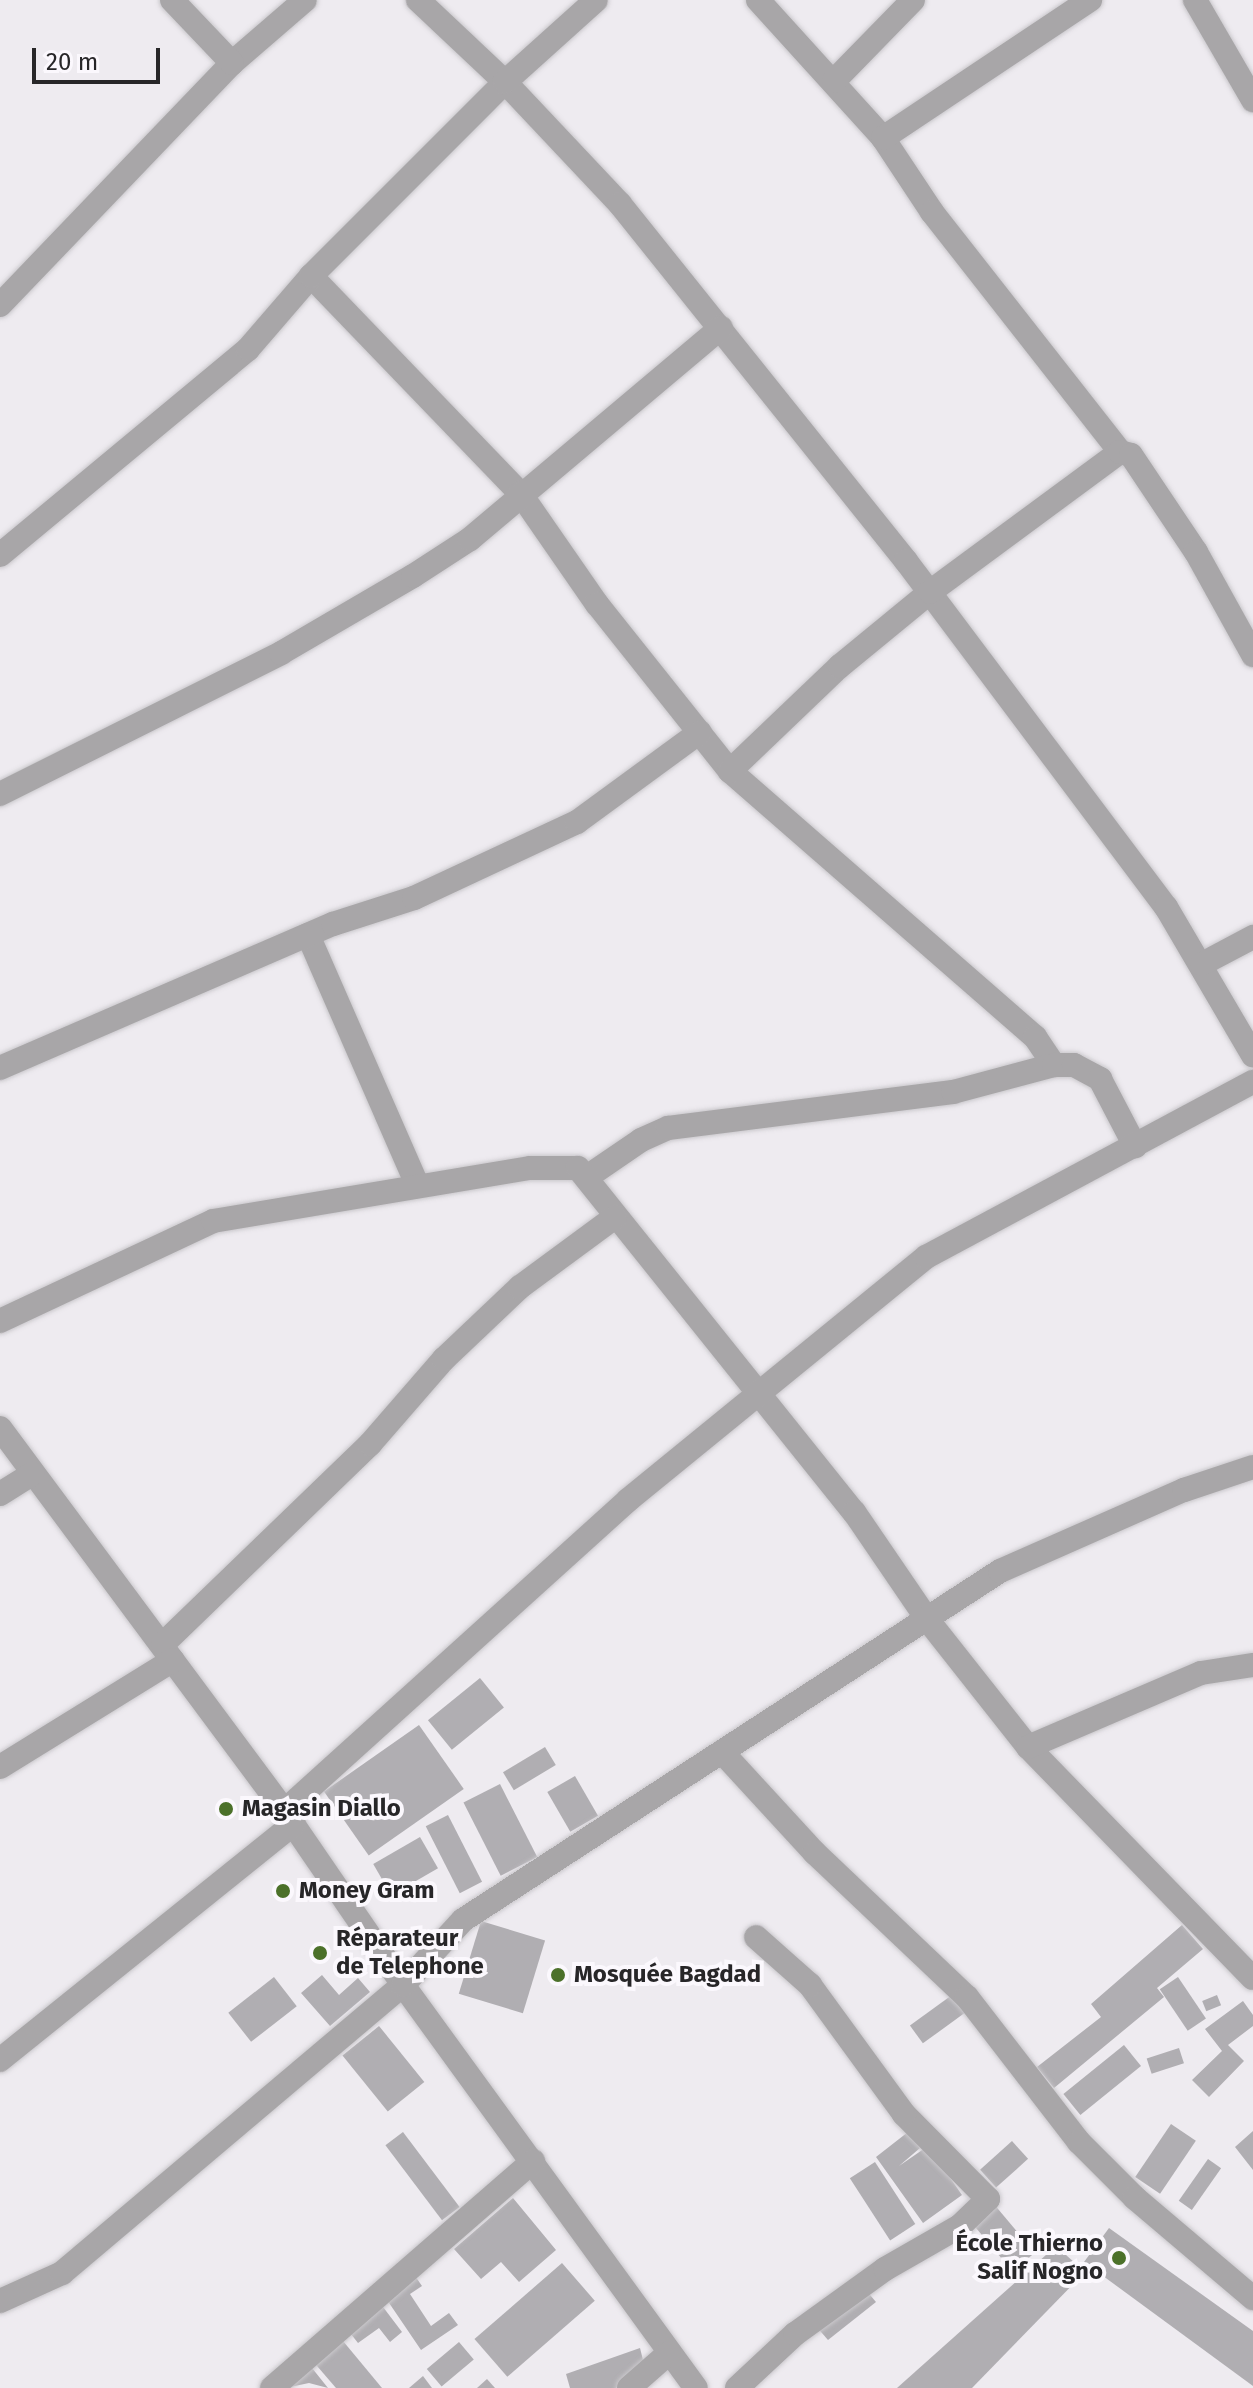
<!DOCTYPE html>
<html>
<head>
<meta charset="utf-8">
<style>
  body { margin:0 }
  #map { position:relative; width:1253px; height:2388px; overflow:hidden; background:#eeebf0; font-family:"Fira Sans",sans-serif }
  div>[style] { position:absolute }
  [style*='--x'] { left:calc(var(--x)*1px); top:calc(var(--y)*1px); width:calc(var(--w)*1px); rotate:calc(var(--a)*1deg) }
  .building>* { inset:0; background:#b0aeb2; transform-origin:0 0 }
  .roads { filter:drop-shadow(0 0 2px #cac8cc) drop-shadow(0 0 2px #cac8cc) }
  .street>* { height:24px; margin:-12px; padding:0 12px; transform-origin:12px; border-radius:12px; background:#a8a6a8 }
  .dots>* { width:22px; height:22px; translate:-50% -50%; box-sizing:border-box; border:4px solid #fbf8fd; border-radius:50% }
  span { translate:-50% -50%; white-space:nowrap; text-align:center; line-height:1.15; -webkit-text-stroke:8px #fbf8fd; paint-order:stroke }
  .poi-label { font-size:24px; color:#272628; font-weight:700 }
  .left { translate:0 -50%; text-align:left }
  .right { translate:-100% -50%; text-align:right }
  .scale { position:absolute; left:32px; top:48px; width:128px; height:36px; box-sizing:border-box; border:4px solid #272628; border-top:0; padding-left:10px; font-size:24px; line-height:28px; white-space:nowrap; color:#272628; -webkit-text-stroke:6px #fbf8fd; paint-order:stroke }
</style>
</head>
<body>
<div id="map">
  <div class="building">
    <i style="left:480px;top:1678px;width:38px;height:67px;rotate:51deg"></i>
    <i style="left:419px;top:1725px;width:78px;height:116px;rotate:55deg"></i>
    <i style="left:545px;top:1747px;width:21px;height:49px;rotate:59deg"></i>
    <i style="left:575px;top:1776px;width:46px;height:32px;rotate:60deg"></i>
    <i style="left:500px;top:1784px;width:82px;height:41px;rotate:63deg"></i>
    <i style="left:448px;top:1815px;width:75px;height:25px;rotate:63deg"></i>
    <i style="left:420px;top:1837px;width:36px;height:54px;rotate:60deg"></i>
    <i style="left:481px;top:1921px;width:67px;height:76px;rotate:17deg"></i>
    <i style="clip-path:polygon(1182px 1925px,1203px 1949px,1157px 1988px,1164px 1997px,1054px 2088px,1037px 2067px,1101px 2017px,1091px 2004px)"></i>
    <i style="clip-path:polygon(322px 1975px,339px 1995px,358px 1978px,370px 1992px,330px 2026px,301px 1993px)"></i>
    <i style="left:274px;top:1977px;width:37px;height:58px;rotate:52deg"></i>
    <i style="left:1178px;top:1977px;width:50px;height:22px;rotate:56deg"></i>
    <i style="left:952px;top:1995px;width:22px;height:52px;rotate:54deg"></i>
    <i style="left:1217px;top:1995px;width:11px;height:16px;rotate:68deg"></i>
    <i style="clip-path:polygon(1243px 2001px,1253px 2015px,1253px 2026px,1228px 2045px,1244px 2061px,1209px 2097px,1192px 2080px,1222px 2051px,1205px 2029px)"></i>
    <i style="left:379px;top:2026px;width:72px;height:47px;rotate:51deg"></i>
    <i style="left:1124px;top:2045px;width:27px;height:78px;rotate:51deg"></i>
    <i style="left:1179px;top:2048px;width:16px;height:34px;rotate:72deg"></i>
    <i style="left:1171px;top:2124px;width:30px;height:64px;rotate:34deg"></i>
    <i style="clip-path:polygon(1253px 2131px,1253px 2170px,1235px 2147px)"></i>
    <i style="left:403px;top:2132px;width:94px;height:22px;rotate:53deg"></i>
    <i style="clip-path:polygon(908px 2132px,920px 2148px,899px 2166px,928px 2146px,962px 2195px,923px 2223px,876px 2157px)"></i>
    <i style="left:1012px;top:2141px;width:24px;height:43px;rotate:48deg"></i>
    <i style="left:1208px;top:2159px;width:16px;height:51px;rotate:35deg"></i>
    <i style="left:875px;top:2162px;width:74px;height:30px;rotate:57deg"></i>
    <i style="clip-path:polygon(513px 2198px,556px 2250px,519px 2282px,501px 2262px,481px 2279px,454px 2249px)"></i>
    <i style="left:993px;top:2203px;width:65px;height:29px;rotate:50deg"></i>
    <i style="clip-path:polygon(1109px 2228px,1253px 2331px,1253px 2386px,1084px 2262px)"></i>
    <i style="clip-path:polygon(1056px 2246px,1085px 2272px,972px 2388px,897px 2388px)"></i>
    <i style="left:562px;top:2263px;width:50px;height:116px;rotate:49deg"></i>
    <i style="clip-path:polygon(413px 2273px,422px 2286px,410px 2294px,431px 2326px,449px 2313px,458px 2325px,421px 2350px,383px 2294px)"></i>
    <i style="clip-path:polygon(865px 2289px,876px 2302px,828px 2340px,815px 2325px)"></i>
    <i style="clip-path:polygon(380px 2303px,402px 2332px,390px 2342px,379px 2328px,358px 2343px,347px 2329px)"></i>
    <i style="clip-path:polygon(338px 2335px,382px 2388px,336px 2388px,311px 2359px)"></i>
    <i style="left:459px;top:2342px;width:23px;height:42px;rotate:50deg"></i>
    <i style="clip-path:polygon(640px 2348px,644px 2364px,616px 2388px,570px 2388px,566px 2374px)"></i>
    <i style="clip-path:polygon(308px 2363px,328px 2388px,309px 2383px,285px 2388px)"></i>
    <i style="clip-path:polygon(423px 2376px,432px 2388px,409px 2388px)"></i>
    <i style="clip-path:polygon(487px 2379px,495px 2388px,477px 2388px)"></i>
  </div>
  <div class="roads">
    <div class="street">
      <i style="--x:418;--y:0;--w:120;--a:43.3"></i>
      <i style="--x:505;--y:82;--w:168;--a:46.7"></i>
      <i style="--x:620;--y:204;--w:457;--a:51.3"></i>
      <i style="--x:906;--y:561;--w:433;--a:53.1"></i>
      <i style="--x:1166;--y:907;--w:172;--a:59.6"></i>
      <i style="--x:758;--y:0;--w:186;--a:47.8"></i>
      <i style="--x:883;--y:138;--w:89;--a:56.5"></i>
      <i style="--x:932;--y:212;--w:305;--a:51.9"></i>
      <i style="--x:1195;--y:0;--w:116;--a:59.9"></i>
      <i style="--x:232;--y:63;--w:96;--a:-40.8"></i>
      <i style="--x:834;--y:81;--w:113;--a:-45.7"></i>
      <i style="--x:883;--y:138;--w:249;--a:-33.7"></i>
      <i style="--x:311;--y:276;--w:301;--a:46.1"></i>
      <i style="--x:520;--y:493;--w:135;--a:55.3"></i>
      <i style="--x:597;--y:604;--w:213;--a:51.5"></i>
      <i style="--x:730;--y:771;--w:405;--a:41.1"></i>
      <i style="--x:1035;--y:1037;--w:34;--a:56"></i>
      <i style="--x:0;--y:305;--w:335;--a:-46.2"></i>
      <i style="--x:232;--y:63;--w:87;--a:-133.6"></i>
      <i style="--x:0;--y:555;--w:322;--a:-39.7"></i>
      <i style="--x:248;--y:349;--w:96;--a:-49.2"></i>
      <i style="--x:311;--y:276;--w:274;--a:-45"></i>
      <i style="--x:505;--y:82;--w:122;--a:-42"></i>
      <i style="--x:730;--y:771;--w:152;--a:-43.7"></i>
      <i style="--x:840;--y:666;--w:117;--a:-39.4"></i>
      <i style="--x:930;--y:592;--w:236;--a:-36.4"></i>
      <i style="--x:1120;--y:452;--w:11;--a:15"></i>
      <i style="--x:1131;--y:455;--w:117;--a:56.2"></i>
      <i style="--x:1196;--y:552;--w:118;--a:61"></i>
      <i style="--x:0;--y:794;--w:314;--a:-26.6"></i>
      <i style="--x:281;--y:653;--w:153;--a:-30.3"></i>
      <i style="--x:413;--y:576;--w:68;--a:-33"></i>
      <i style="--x:470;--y:539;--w:328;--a:-40.1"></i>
      <i style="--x:308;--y:935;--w:273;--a:66.4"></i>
      <i style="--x:1202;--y:964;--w:58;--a:-27.9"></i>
      <i style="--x:0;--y:1068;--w:363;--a:-23.4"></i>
      <i style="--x:333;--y:924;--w:85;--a:-17.8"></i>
      <i style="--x:414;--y:898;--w:180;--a:-25"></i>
      <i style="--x:577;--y:822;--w:152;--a:-36.2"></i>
      <i style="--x:587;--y:1177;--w:65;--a:-34.4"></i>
      <i style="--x:641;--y:1140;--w:30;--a:-24"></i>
      <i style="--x:668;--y:1128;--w:287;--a:-7.2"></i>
      <i style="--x:953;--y:1092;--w:105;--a:-15"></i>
      <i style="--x:1054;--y:1065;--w:20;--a:0"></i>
      <i style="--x:1074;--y:1065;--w:30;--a:28"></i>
      <i style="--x:1100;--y:1079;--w:76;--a:62.4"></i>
      <i style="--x:0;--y:1321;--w:235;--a:-25.1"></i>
      <i style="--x:213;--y:1221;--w:321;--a:-9.5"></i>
      <i style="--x:530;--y:1168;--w:48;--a:0"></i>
      <i style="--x:578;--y:1168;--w:441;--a:51.3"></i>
      <i style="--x:854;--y:1512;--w:130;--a:55.7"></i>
      <i style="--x:927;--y:1619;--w:163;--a:51.7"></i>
      <i style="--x:1028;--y:1747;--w:322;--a:45.8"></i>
      <i style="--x:0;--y:1428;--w:477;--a:53.4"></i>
      <i style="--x:284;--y:1811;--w:211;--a:55.6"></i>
      <i style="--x:403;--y:1985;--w:498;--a:54"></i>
      <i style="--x:0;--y:1494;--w:38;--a:-32"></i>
      <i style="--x:163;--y:1644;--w:288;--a:-44"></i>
      <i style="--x:370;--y:1444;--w:113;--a:-49"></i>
      <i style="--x:444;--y:1359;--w:105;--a:-43.5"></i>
      <i style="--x:520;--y:1287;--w:118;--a:-36.4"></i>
      <i style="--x:1028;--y:1747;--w:188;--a:-23.2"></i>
      <i style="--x:1201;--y:1673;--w:53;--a:-8.7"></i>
      <i style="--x:722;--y:1752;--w:137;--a:47.4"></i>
      <i style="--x:815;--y:1853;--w:209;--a:43.5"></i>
      <i style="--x:967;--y:1997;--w:183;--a:52.3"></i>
      <i style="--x:1079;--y:2142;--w:79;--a:45"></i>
      <i style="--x:1135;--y:2198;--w:155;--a:40.3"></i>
      <i style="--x:0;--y:1767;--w:203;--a:-31.7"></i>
      <i style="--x:284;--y:1811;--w:464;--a:-42.1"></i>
      <i style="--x:628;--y:1500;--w:385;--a:-39.2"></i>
      <i style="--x:926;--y:1257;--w:371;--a:-28.2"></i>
      <i style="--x:0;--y:2060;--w:377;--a:-38.8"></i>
      <i style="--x:0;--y:2301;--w:68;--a:-24.3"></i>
      <i style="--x:62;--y:2273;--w:446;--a:-40.2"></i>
      <i style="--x:403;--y:1985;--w:88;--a:-47.3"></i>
      <i style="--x:463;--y:1920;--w:640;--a:-33.02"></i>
      <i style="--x:1000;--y:1571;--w:201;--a:-23.8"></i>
      <i style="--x:1184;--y:1490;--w:73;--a:-18.4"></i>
      <i style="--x:272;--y:2388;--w:346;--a:-41"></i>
      <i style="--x:629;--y:2388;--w:53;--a:-41.2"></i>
      <i style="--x:737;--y:2388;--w:79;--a:-43"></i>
      <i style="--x:795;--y:2334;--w:111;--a:-35.8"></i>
      <i style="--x:885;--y:2269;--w:86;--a:-29.8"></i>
      <i style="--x:960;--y:2226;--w:39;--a:-44"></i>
      <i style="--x:988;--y:2199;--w:120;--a:-134.7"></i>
      <i style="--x:904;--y:2114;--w:160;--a:-126.1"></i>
      <i style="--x:810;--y:1985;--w:72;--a:-138.4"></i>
    </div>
  </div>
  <div class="dots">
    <i style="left:226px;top:1809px;background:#4c712a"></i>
    <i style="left:283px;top:1891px;background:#4c712a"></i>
    <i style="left:320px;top:1953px;background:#4c712a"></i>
    <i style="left:558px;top:1975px;background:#4c712a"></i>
    <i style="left:1119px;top:2258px;background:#4c712a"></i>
  </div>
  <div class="poi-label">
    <span class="left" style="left:242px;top:1809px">Magasin Diallo</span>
    <span class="left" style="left:299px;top:1891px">Money Gram</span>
    <span class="left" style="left:336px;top:1953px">Réparateur<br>de Telephone</span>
    <span class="left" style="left:574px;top:1975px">Mosquée Bagdad</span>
    <span class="right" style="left:1103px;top:2258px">École Thierno<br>Salif Nogno</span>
  </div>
  <div class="scale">20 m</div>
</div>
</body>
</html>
